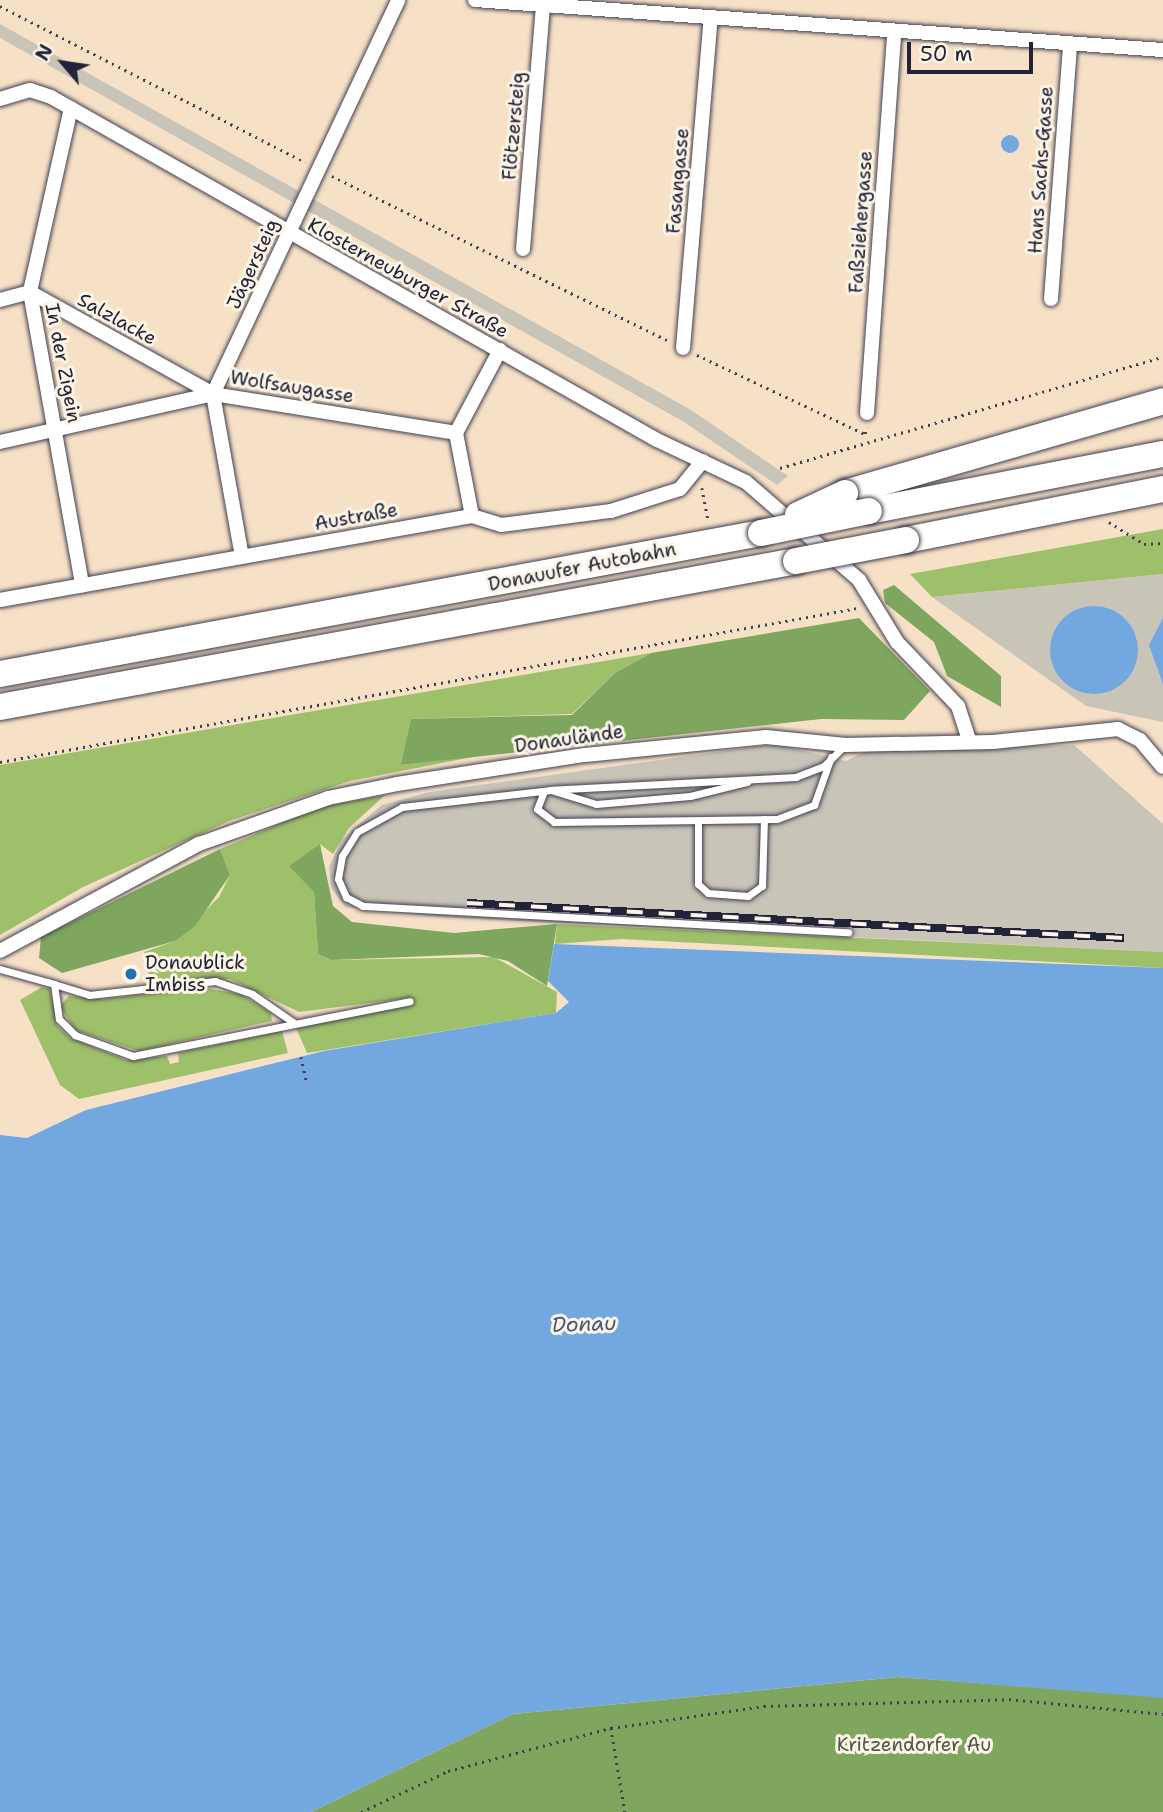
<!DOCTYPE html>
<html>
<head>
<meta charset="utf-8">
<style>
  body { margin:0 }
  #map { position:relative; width:1163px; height:1812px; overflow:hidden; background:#f6e1c7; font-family:"Shantell Sans",sans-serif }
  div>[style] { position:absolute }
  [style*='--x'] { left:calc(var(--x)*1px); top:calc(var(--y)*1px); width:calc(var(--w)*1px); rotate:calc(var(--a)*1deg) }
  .industrial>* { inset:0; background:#c8c4b8 }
  .green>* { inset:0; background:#9fc06a }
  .forest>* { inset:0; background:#7fa65e }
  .water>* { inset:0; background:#72a7df }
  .round { border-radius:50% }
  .path>* { height:2.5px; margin-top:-1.25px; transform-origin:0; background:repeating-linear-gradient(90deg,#423f50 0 2px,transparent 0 7px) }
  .roads { filter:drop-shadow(0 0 2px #423f50) drop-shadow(0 0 2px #423f50) }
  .lane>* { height:7px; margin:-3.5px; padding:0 3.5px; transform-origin:3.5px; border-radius:3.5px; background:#fff }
  .street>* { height:14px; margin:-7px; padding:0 7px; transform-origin:7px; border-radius:7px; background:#fff }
  .highway>* { height:26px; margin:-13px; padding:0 13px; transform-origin:13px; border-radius:13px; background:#fff }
  .rail>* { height:8px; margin-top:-4px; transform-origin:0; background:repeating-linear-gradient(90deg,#fcf5e5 0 16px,#22223b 0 32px); box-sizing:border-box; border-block:2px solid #22223b }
  .bridges { filter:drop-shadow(0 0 2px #423f50) drop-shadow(0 0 2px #423f50) }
  .highway-bridge>* { height:26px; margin:-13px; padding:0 13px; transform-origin:13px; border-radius:13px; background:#fff }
  .dots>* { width:19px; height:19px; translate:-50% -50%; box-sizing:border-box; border:4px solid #fcf5e5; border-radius:50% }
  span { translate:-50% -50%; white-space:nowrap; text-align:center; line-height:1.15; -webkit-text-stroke:6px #fcf5e5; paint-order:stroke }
  .street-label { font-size:19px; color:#22223b }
  .poi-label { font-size:19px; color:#22223b }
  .left { translate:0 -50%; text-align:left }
  .park-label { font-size:19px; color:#4e594b }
  .water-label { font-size:21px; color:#42577d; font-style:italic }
  .north { position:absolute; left:28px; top:28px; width:70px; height:70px; -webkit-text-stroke:5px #fcf5e5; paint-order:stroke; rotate:299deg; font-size:19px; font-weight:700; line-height:28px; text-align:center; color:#22223b }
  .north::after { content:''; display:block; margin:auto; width:24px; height:32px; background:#22223b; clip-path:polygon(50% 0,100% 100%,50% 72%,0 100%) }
  .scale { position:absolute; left:907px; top:42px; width:126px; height:32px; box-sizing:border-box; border:4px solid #22223b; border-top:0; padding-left:9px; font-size:21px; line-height:24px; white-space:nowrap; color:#22223b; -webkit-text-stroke:5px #fcf5e5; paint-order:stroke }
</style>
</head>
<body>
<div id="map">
  <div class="industrial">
    <i style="clip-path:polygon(0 24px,691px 410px,788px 476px,777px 485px,684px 422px,0 38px)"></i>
    <i style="clip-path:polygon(1163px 574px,1163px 722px,1086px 706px,932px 597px)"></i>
    <i style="clip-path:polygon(775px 744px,846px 761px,867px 750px,1074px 745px,1163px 824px,1163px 952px,438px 917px,345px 907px,331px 888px,329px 867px,341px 840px,382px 805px,429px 792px)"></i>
  </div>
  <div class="green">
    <i style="clip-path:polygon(1163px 529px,1163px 574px,932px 597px,910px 574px)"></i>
    <i style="clip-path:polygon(651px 653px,615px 673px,572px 714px,411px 719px,402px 765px,483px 755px,350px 781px,229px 821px,83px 887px,0 935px,0 765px)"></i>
    <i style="clip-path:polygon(385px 795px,349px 828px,333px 854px,320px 844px,305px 880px,314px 892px,318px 954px,331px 960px,494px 957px,557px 992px,556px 1013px,307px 1053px,296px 1028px,410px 1005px,409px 998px,299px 1012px,230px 979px,150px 980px,144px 952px,175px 941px,219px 897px,230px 875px,220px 849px,320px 807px)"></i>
    <i style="clip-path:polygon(557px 924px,1163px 952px,1163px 968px,622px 939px,555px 944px)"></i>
    <i style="clip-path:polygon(42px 987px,50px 989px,57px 1025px,70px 1038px,126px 1060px,167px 1056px,170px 1064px,179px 1062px,178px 1053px,282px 1031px,288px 1053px,79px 1099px,60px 1085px,20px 1000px)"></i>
    <i style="clip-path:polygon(205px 988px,240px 994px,271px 1013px,272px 1021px,139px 1051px,75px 1030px,60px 1006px,69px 996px,102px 999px)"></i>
  </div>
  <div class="forest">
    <i style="clip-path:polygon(894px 585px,1001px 676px,1001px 707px,947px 676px,934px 642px,885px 603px,883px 590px)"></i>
    <i style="clip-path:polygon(859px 618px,930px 691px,904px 720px,821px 719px,401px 765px,411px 719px,572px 715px,615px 673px,651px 653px)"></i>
    <i style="clip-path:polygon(320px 844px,333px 906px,352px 922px,454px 933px,557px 924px,547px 986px,508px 961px,479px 954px,331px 960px,318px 954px,314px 892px,289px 866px)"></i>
    <i style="clip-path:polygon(220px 849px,230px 875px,195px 926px,175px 941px,62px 973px,39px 958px,41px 937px)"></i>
    <i style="clip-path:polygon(898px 1677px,1163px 1697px,1163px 1812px,311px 1812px,513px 1714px)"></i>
  </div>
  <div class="water">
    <i class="round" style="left:1001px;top:135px;width:18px;height:18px"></i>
    <i class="round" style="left:1050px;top:606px;width:88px;height:88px"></i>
    <i style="clip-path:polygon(1163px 618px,1163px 684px,1149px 645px)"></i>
    <i style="clip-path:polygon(554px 944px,1163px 968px,1163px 1698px,898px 1677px,513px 1714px,311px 1812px,0 1812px,0 1135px,27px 1138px,86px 1110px,324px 1051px,556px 1013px,569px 1002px,548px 981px)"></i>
  </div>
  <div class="path">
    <i style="--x:0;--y:6;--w:343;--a:27.1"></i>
    <i style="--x:332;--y:176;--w:375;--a:26.1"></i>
    <i style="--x:697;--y:355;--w:186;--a:25.2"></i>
    <i style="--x:865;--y:434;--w:7;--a:-82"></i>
    <i style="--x:780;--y:468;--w:399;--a:-16.2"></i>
    <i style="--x:702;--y:488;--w:33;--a:79"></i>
    <i style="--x:1109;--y:522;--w:41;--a:32.2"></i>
    <i style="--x:1144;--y:544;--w:19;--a:-3"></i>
    <i style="--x:0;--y:762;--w:872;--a:-10.18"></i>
    <i style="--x:301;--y:1057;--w:26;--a:77"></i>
    <i style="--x:611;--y:1728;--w:85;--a:80.5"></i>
    <i style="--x:361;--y:1812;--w:96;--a:-25.2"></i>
    <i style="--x:448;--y:1771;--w:169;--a:-14.8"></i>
    <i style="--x:611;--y:1728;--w:155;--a:-8.2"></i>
    <i style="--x:764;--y:1706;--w:245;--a:-1.6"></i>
    <i style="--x:1009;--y:1699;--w:155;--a:5.6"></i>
  </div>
  <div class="roads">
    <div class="lane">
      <i style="--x:843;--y:747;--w:27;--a:135"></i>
      <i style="--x:824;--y:766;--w:30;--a:159"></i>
      <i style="--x:796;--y:777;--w:245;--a:177"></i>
      <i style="--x:551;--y:790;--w:150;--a:173.5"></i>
      <i style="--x:402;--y:807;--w:51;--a:150.9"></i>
      <i style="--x:357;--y:832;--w:28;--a:122"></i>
      <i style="--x:342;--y:856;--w:23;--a:100"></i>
      <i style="--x:338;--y:879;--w:20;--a:66"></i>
      <i style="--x:346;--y:897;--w:19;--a:28"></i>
      <i style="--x:363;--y:906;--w:486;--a:3.1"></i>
      <i style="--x:544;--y:791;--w:19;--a:111"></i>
      <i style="--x:537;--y:809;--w:21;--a:37"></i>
      <i style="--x:554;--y:822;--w:223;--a:-0.8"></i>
      <i style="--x:777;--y:819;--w:40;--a:-21"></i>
      <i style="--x:814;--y:805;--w:51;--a:-70.5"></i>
      <i style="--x:554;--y:791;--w:44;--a:17.2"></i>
      <i style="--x:596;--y:804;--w:94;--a:-4.9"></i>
      <i style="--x:690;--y:796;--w:59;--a:-13.8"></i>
      <i style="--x:698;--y:822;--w:62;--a:90"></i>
      <i style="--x:698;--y:884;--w:13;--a:42"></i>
      <i style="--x:708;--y:893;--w:40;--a:4.3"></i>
      <i style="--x:748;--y:896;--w:17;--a:-36"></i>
      <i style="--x:762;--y:886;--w:67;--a:-88.3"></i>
      <i style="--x:0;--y:969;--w:56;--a:15.5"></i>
      <i style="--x:54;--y:984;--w:35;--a:82"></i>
      <i style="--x:59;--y:1019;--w:23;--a:45"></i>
      <i style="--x:75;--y:1035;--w:62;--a:19.9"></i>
      <i style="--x:133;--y:1056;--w:282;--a:-11.2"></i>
      <i style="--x:54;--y:984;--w:37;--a:17"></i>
      <i style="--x:89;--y:995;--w:127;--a:-6.3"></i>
      <i style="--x:215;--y:981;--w:39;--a:19"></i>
      <i style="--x:252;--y:994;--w:51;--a:34.6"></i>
    </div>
    <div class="street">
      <i style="--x:475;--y:0;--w:690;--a:4.16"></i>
      <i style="--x:0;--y:99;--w:31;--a:-17"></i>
      <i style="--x:30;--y:90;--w:22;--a:18"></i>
      <i style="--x:51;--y:97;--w:696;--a:29.51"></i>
      <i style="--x:657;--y:440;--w:98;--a:25.3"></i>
      <i style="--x:746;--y:482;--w:150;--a:40.9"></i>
      <i style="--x:859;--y:580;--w:73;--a:58.5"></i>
      <i style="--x:897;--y:642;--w:88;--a:46.4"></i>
      <i style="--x:958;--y:706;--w:38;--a:72"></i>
      <i style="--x:71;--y:108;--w:189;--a:102.6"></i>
      <i style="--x:30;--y:292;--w:298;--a:79.9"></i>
      <i style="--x:523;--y:249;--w:244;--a:-85.3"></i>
      <i style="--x:1051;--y:299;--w:255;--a:-85.7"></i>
      <i style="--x:0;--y:300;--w:31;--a:-15"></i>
      <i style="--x:30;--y:292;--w:210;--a:29.1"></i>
      <i style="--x:683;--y:348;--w:331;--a:-85.2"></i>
      <i style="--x:867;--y:413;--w:380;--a:-85.9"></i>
      <i style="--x:0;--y:442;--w:218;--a:-12.7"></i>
      <i style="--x:213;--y:394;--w:246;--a:9.1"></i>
      <i style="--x:472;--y:516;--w:85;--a:-100.9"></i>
      <i style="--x:456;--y:433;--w:94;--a:-62.1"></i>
      <i style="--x:242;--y:557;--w:166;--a:-100.1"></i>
      <i style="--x:213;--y:394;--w:435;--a:-64.8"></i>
      <i style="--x:0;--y:600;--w:479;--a:-10.1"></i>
      <i style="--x:472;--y:516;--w:30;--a:17"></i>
      <i style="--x:501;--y:525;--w:111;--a:-7.3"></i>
      <i style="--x:611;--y:511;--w:72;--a:-17.7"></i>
      <i style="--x:680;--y:489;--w:36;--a:-51"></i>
      <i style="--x:0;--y:951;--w:226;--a:-28.3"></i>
      <i style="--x:199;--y:844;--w:137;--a:-19.6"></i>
      <i style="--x:328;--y:798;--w:70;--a:-11.5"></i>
      <i style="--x:397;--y:784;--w:190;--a:-8.8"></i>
      <i style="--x:585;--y:755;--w:182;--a:-5.7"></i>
      <i style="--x:766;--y:737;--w:80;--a:5.7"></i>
      <i style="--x:846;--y:745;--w:147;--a:-1.2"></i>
      <i style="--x:993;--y:742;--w:126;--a:-5.9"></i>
      <i style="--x:1118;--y:729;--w:25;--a:27"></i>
      <i style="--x:1140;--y:740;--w:35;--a:50"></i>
    </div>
    <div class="highway">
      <i style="--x:845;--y:493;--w:331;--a:-16.1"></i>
      <i style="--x:869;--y:511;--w:299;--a:-11"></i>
      <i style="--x:906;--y:540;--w:262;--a:-11.2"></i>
      <i style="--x:0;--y:674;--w:774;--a:-10.5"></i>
      <i style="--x:0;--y:707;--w:809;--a:-10.39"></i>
    </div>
  </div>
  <div class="rail">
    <i style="--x:467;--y:903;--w:658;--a:3.05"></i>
  </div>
  <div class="bridges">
    <div class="highway-bridge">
      <i style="--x:798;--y:515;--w:52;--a:-25.1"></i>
      <i style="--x:761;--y:533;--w:110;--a:-11.5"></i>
      <i style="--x:796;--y:561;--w:112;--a:-10.8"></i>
    </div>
  </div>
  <div class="dots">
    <i style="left:131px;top:974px;background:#1f6fb2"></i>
  </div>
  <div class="street-label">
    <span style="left:514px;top:126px;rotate:-85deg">Flötzersteig</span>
    <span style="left:1041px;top:170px;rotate:-86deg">Hans Sachs-Gasse</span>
    <span style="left:678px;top:181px;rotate:-85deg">Fasangasse</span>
    <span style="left:861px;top:222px;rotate:-86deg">Faßziehergasse</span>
    <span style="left:253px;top:264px;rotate:-65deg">Jägersteig</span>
    <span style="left:408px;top:278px;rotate:29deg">Klosterneuburger Straße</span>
    <span style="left:117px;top:319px;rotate:29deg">Salzlacke</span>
    <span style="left:63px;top:363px;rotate:79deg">In der Zigein</span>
    <span style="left:292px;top:387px;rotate:9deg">Wolfsaugasse</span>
    <span style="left:356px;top:517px;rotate:-10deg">Austraße</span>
    <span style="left:582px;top:567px;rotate:-11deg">Donauufer Autobahn</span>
    <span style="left:569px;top:739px;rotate:-8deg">Donaulände</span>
  </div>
  <div class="poi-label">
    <span class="left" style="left:145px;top:974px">Donaublick<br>Imbiss</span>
  </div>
  <div class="park-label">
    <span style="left:914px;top:1745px">Kritzendorfer Au</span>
  </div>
  <div class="water-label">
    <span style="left:584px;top:1324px;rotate:-2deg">Donau</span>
  </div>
  <div class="north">N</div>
  <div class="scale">50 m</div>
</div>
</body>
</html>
